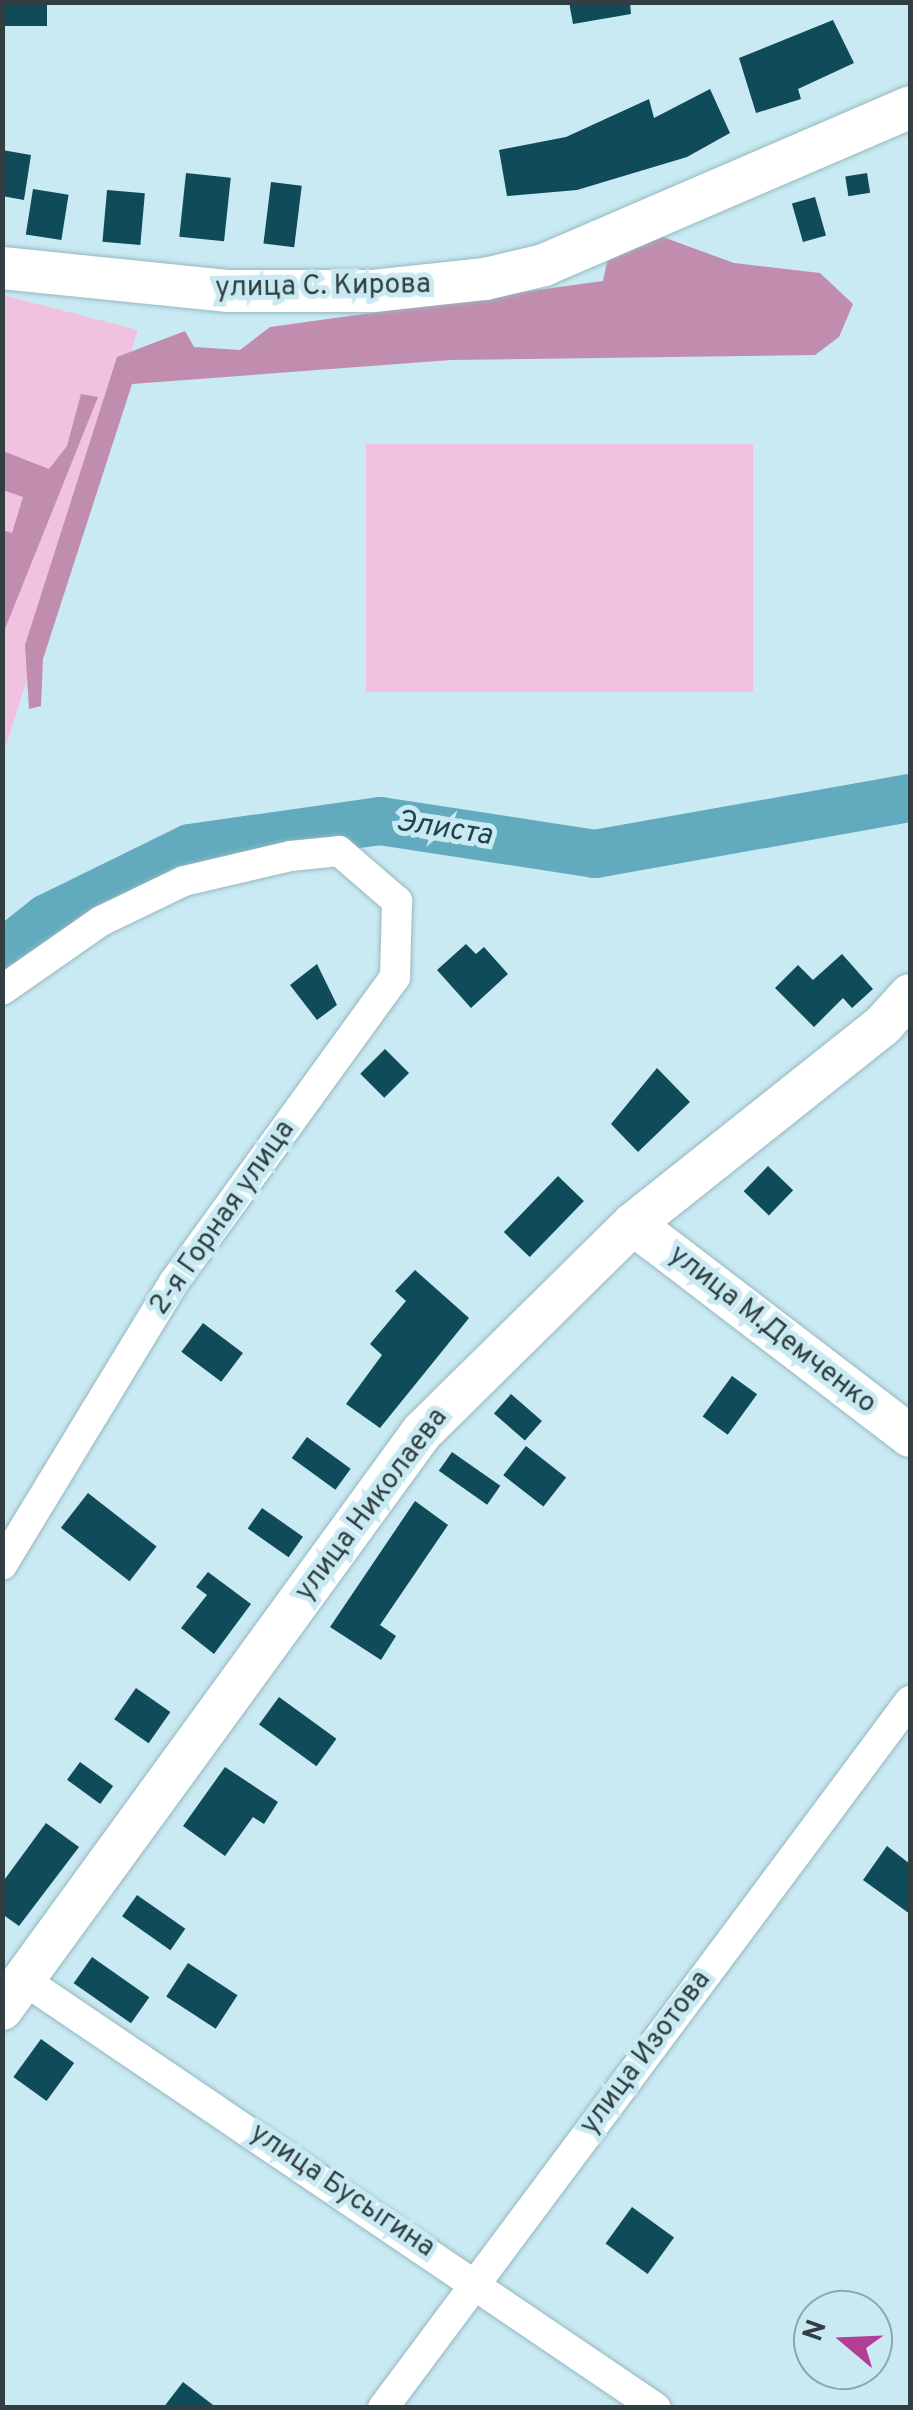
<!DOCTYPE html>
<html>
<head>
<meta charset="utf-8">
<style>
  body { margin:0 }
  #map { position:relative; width:913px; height:2410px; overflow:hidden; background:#c9eaf3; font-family:Overpass,sans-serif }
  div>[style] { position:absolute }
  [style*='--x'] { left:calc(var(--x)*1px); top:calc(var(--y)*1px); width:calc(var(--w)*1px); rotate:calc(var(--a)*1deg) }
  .green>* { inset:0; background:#f1c1e0; transform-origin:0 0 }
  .forest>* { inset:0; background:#c18daf }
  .river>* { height:48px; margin:-24px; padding:0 24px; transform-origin:24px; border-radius:24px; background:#62abbe }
  .building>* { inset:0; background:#0f4b58; transform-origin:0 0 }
  .roads { filter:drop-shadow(0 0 2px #97b7bf) drop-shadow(0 0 2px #97b7bf) }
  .street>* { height:30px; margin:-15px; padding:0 15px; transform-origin:15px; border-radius:15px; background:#fff }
  .secondary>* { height:42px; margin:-21px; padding:0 21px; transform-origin:21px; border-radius:21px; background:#fff }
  span { translate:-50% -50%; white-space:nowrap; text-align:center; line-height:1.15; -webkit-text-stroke:10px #c9eaf3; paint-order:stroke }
  .street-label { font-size:28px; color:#323f42 }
  .water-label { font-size:30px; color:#1e414a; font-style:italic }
  .frame { position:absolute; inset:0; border:5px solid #323f42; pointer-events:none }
  .north { position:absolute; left:793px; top:2290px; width:100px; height:100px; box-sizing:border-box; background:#c9eaf3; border:2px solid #8da6ac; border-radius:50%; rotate:289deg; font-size:28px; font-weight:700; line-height:40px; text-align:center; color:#323f42 }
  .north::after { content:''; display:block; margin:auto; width:35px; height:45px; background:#b33e95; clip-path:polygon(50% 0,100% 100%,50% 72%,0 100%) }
</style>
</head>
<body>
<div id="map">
  <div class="green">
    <i style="clip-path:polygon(3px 295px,138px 330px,3px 755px)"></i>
    <i style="left:753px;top:444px;width:248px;height:387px;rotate:90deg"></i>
  </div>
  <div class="forest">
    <i style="clip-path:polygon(649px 232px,734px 263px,820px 273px,853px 304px,839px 337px,815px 355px,451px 360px,132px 384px,43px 659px,41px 706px,29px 709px,25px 645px,117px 357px,185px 331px,194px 347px,240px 350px,270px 327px,603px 281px,609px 253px)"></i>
    <i style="clip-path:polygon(81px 394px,98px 397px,3px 634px,3px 530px,12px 533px,23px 497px,3px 490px,3px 451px,49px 469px,67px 446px)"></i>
  </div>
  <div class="river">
    <i style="--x:2;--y:954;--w:58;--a:-38.7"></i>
    <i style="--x:47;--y:918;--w:159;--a:-26.1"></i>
    <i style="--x:190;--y:848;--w:192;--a:-8.1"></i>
    <i style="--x:380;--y:821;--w:218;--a:8.7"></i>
    <i style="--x:595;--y:854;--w:320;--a:-10.1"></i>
  </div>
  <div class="building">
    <i style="left:2px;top:2px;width:45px;height:24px"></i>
    <i style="clip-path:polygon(569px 2px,630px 2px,631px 14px,573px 24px)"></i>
    <i style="clip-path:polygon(833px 20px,854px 63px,798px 89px,801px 99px,756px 113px,739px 58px)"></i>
    <i style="clip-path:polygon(710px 89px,730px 133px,687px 157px,577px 190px,507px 196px,499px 150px,566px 137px,649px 99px,654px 118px)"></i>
    <i style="clip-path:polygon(2px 150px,31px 155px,24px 200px,2px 196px)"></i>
    <i style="left:186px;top:173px;width:45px;height:64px;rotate:6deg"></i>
    <i style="left:867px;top:173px;width:20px;height:22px;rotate:81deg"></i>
    <i style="left:271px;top:182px;width:31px;height:62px;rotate:7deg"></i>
    <i style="left:33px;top:189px;width:36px;height:46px;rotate:9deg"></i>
    <i style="left:107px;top:190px;width:38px;height:52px;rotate:5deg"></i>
    <i style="left:815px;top:197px;width:40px;height:24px;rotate:74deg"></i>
    <i style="clip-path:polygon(466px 944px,476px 954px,484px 947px,508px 974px,471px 1008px,437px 970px)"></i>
    <i style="clip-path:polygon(842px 954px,873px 989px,852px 1008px,843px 998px,814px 1027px,775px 988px,798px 965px,813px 980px)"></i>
    <i style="clip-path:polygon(317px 964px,337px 1005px,317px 1020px,290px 985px)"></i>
    <i style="left:385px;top:1049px;width:34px;height:35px;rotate:45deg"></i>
    <i style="clip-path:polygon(657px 1068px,690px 1102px,638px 1152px,611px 1124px)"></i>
    <i style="left:768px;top:1166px;width:35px;height:35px;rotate:44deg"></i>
    <i style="left:558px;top:1176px;width:36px;height:78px;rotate:44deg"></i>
    <i style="clip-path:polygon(415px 1270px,469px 1318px,380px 1428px,346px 1404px,382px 1355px,370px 1344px,406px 1301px,395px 1291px)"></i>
    <i style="left:203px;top:1323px;width:50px;height:36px;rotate:37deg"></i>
    <i style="left:732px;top:1376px;width:31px;height:50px;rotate:36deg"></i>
    <i style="left:511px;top:1394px;width:41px;height:26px;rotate:41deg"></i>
    <i style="left:307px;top:1437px;width:54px;height:26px;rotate:36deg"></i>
    <i style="left:526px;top:1446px;width:51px;height:37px;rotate:38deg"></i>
    <i style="left:452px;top:1452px;width:59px;height:23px;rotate:35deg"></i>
    <i style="left:88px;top:1493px;width:87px;height:44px;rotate:38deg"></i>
    <i style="clip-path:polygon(415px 1501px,448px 1525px,380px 1625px,396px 1636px,381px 1660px,330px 1627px)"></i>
    <i style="left:262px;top:1508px;width:50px;height:25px;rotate:35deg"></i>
    <i style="clip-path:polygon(208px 1572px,251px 1604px,214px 1654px,181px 1628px,207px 1595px,196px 1587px)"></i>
    <i style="left:136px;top:1688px;width:42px;height:38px;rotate:35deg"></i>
    <i style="left:279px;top:1697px;width:71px;height:34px;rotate:36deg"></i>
    <i style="left:80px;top:1762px;width:41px;height:22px;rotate:36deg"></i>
    <i style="clip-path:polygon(225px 1767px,278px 1802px,264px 1824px,253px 1817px,225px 1856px,183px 1826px)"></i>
    <i style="clip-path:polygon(46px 1823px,79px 1847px,19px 1926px,2px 1914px,2px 1883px)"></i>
    <i style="clip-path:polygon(887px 1846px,910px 1864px,910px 1914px,863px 1880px)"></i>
    <i style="left:137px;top:1895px;width:59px;height:26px;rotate:35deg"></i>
    <i style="left:92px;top:1957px;width:70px;height:32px;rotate:35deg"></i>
    <i style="left:188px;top:1963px;width:59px;height:40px;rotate:33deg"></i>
    <i style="left:41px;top:2039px;width:41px;height:47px;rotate:36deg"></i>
    <i style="left:632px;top:2207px;width:52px;height:45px;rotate:36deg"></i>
    <i style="clip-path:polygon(183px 2382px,217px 2408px,163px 2408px)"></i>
  </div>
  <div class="roads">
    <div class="street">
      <i style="--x:2;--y:990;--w:121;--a:-34.9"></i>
      <i style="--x:101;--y:921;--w:92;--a:-25.7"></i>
      <i style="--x:184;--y:881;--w:110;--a:-13.2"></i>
      <i style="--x:291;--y:856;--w:48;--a:-5.9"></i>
      <i style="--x:339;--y:851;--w:77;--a:40.8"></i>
      <i style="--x:397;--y:901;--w:76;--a:91.5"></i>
      <i style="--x:395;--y:977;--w:377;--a:125.9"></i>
      <i style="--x:174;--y:1282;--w:331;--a:121.3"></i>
      <i style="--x:24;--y:1980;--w:763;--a:34.11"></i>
      <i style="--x:383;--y:2408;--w:882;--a:-53.3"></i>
    </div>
    <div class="secondary">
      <i style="--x:2;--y:268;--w:228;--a:5.8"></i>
      <i style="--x:229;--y:291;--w:144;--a:0"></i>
      <i style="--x:373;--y:291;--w:113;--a:-6.1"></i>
      <i style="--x:485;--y:279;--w:61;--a:-13.3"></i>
      <i style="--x:544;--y:265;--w:399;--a:-23.3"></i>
      <i style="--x:633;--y:1224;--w:349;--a:37.4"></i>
      <i style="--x:2;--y:2009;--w:714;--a:-53.95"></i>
      <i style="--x:422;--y:1432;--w:296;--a:-44.6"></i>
      <i style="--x:633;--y:1224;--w:320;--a:-38.5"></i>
      <i style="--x:883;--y:1025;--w:40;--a:-48"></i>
    </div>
  </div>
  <div class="street-label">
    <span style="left:323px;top:287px;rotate:-1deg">улица С. Кирова</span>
    <span style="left:223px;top:1218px;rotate:-55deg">2-я Горная улица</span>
    <span style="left:772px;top:1330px;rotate:38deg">улица М.Демченко</span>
    <span style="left:372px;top:1505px;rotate:-53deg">улица Николаева</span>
    <span style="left:646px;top:2053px;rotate:-53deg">улица Изотова</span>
    <span style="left:342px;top:2191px;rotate:34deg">улица Бусыгина</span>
  </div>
  <div class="water-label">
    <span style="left:444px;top:830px;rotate:9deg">Элиста</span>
  </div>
  <div class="frame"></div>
  <div class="north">N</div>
</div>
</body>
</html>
